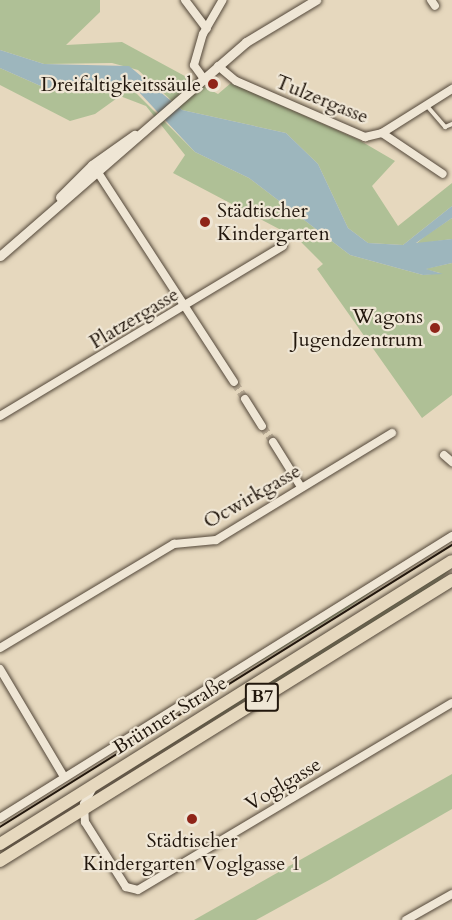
<!DOCTYPE html>
<html>
<head>
<meta charset="utf-8">
<style>
  body { margin:0 }
  #map { position:relative; width:452px; height:920px; overflow:hidden; background:#e6d8be; font-family:Cardo,serif }
  div>[style] { position:absolute }
  [style*='--x'] { left:calc(var(--x)*1px); top:calc(var(--y)*1px); width:calc(var(--w)*1px); rotate:calc(var(--a)*1deg) }
  .green>* { inset:0; background:#afc096 }
  .water>* { inset:0; background:#9db6bd }
  .minor-tunnel>* { height:8px; margin-top:-4px; transform-origin:0; background:repeating-linear-gradient(90deg,#bfb19b 0 8px,transparent 0 12px) }
  .roads { filter:drop-shadow(0 0 2px #534739) drop-shadow(0 0 2px #534739) }
  .service>* { height:4px; margin:-2px; padding:0 2px; transform-origin:2px; border-radius:2px; background:#efe6d5 }
  .minor>* { height:8px; margin:-4px; padding:0 4px; transform-origin:4px; border-radius:4px; background:#efe6d5 }
  .tertiary>* { height:9px; margin:-4.5px; padding:0 4.5px; transform-origin:4.5px; border-radius:4.5px; background:#efe6d5 }
  .primary>* { height:12px; margin:-6px; padding:0 6px; transform-origin:6px; border-radius:6px; background:#e6d8be }
  .tram>* { height:1.5px; margin:-0.75px; padding:0 0.75px; transform-origin:0.75px; border-radius:0.75px; background:#22170d }
  .dots>* { width:16px; height:16px; translate:-50% -50%; box-sizing:border-box; border:3px solid #efe6d5; border-radius:50% }
  span { translate:-50% -50%; white-space:nowrap; text-align:center; line-height:1.15; -webkit-text-stroke:4.5px #efe6d5; paint-order:stroke }
  .shield-label span { padding:2px 4px; background:#efe6d5; border:2px solid; border-radius:4px; -webkit-text-stroke-width:0 }
  .shield-label { font-size:18px; color:#22170d; font-weight:700 }
  .poi-label { font-size:20px; color:#22170d }
  .right { translate:-100% -50%; text-align:right }
  .left { translate:0 -50%; text-align:left }
  .street-label { font-size:20px; color:#22170d }
</style>
</head>
<body>
<div id="map">
  <div class="green">
    <i style="clip-path:polygon(0 0,100px 0,100px 12px,66px 45px,122px 42px,218px 94px,231px 83px,359px 140px,395px 161px,372px 186px,398px 226px,452px 183px,452px 206px,403px 245px,368px 243px,348px 228px,318px 164px,286px 133px,182px 110px,138px 70px,112px 63px,44px 64px,0 50px)"></i>
    <i style="clip-path:polygon(0 68px,52px 91px,130px 87px,195px 152px,249px 178px,350px 255px,423px 275px,440px 273px,424px 269px,452px 263px,452px 395px,422px 418px,317px 269px,323px 264px,298px 239px,173px 173px,185px 155px,146px 106px,120px 96px,95px 114px,70px 121px,0 85px)"></i>
    <i style="clip-path:polygon(452px 218px,452px 239px,416px 244px,425px 236px)"></i>
    <i style="clip-path:polygon(427px 554px,345px 610px,119px 747px)"></i>
    <i style="clip-path:polygon(452px 567px,434px 586px,128px 772px,142px 761px)"></i>
    <i style="clip-path:polygon(452px 774px,452px 809px,329px 880px,256px 920px,194px 920px)"></i>
  </div>
  <div class="water">
    <i style="clip-path:polygon(0 50px,44px 64px,129px 66px,182px 110px,286px 133px,318px 164px,348px 228px,368px 243px,403px 245px,452px 206px,452px 218px,416px 243px,452px 239px,452px 263px,426px 269px,443px 274px,423px 275px,350px 255px,249px 178px,195px 152px,138px 91px,121px 85px,52px 91px,0 68px)"></i>
  </div>
  <div class="minor-tunnel">
    <i style="--x:234;--y:382;--w:20;--a:57"></i>
    <i style="--x:262;--y:426;--w:19;--a:55"></i>
  </div>
  <div class="roads">
    <div class="service">
      <i style="--x:427;--y:106;--w:28;--a:49"></i>
      <i style="--x:445;--y:127;--w:8;--a:-23"></i>
    </div>
    <div class="minor">
      <i style="--x:185;--y:0;--w:36;--a:53"></i>
      <i style="--x:431;--y:0;--w:7;--a:56"></i>
      <i style="--x:218;--y:66;--w:23;--a:40"></i>
      <i style="--x:236;--y:81;--w:141;--a:23.5"></i>
      <i style="--x:365;--y:137;--w:17;--a:-13"></i>
      <i style="--x:382;--y:133;--w:83;--a:-32.2"></i>
      <i style="--x:204;--y:79;--w:17;--a:-126"></i>
      <i style="--x:194;--y:65;--w:32;--a:-74"></i>
      <i style="--x:203;--y:34;--w:39;--a:-60"></i>
      <i style="--x:382;--y:133;--w:73;--a:33.9"></i>
      <i style="--x:95;--y:168;--w:255;--a:57"></i>
      <i style="--x:245;--y:399;--w:32;--a:58"></i>
      <i style="--x:0;--y:416;--w:330;--a:-31"></i>
      <i style="--x:273;--y:442;--w:53;--a:58.1"></i>
      <i style="--x:444;--y:455;--w:11;--a:41"></i>
      <i style="--x:0;--y:648;--w:203;--a:-30.9"></i>
      <i style="--x:174;--y:544;--w:42;--a:-5.4"></i>
      <i style="--x:216;--y:540;--w:206;--a:-31.3"></i>
      <i style="--x:0;--y:669;--w:126;--a:59.3"></i>
      <i style="--x:92;--y:789;--w:17;--a:118"></i>
      <i style="--x:84;--y:804;--w:18;--a:87"></i>
      <i style="--x:85;--y:822;--w:77;--a:57.8"></i>
      <i style="--x:126;--y:887;--w:12;--a:14"></i>
      <i style="--x:138;--y:890;--w:365;--a:-30.8"></i>
      <i style="--x:0;--y:818;--w:533;--a:-31.96"></i>
      <i style="--x:406;--y:920;--w:53;--a:-29.5"></i>
    </div>
    <div class="tertiary">
      <i style="--x:60;--y:197;--w:45;--a:-45"></i>
      <i style="--x:92;--y:165;--w:52;--a:-35.5"></i>
      <i style="--x:0;--y:256;--w:326;--a:-41"></i>
      <i style="--x:246;--y:42;--w:82;--a:-31"></i>
    </div>
    <div class="primary">
      <i style="--x:0;--y:844;--w:533;--a:-32.05"></i>
      <i style="--x:0;--y:861;--w:532;--a:-31.87"></i>
    </div>
  </div>
  <div class="tram">
    <i style="--x:0;--y:827;--w:533;--a:-31.96"></i>
  </div>
  <div class="dots">
    <i style="left:213px;top:84px;background:#8f2418"></i>
    <i style="left:205px;top:222px;background:#8f2418"></i>
    <i style="left:435px;top:328px;background:#8f2418"></i>
    <i style="left:192px;top:819px;background:#8f2418"></i>
  </div>
  <div class="shield-label">
    <span style="left:262px;top:697px">B7</span>
  </div>
  <div class="poi-label">
    <span class="right" style="left:201px;top:84px">Dreifaltigkeitssäule</span>
    <span class="left" style="left:217px;top:222px">Städtischer<br>Kindergarten</span>
    <span class="right" style="left:423px;top:328px">Wagons<br>Jugendzentrum</span>
    <span style="left:192px;top:852px">Städtischer<br>Kindergarten Voglgasse 1</span>
  </div>
  <div class="street-label">
    <span style="left:322px;top:99px;rotate:22deg">Tulzergasse</span>
    <span style="left:134px;top:318px;rotate:-31deg">Platzergasse</span>
    <span style="left:252px;top:496px;rotate:-30deg">Ocwirkgasse</span>
    <span style="left:170px;top:715px;rotate:-32deg">Brünner Straße</span>
    <span style="left:283px;top:784px;rotate:-31deg">Voglgasse</span>
  </div>
</div>
</body>
</html>
